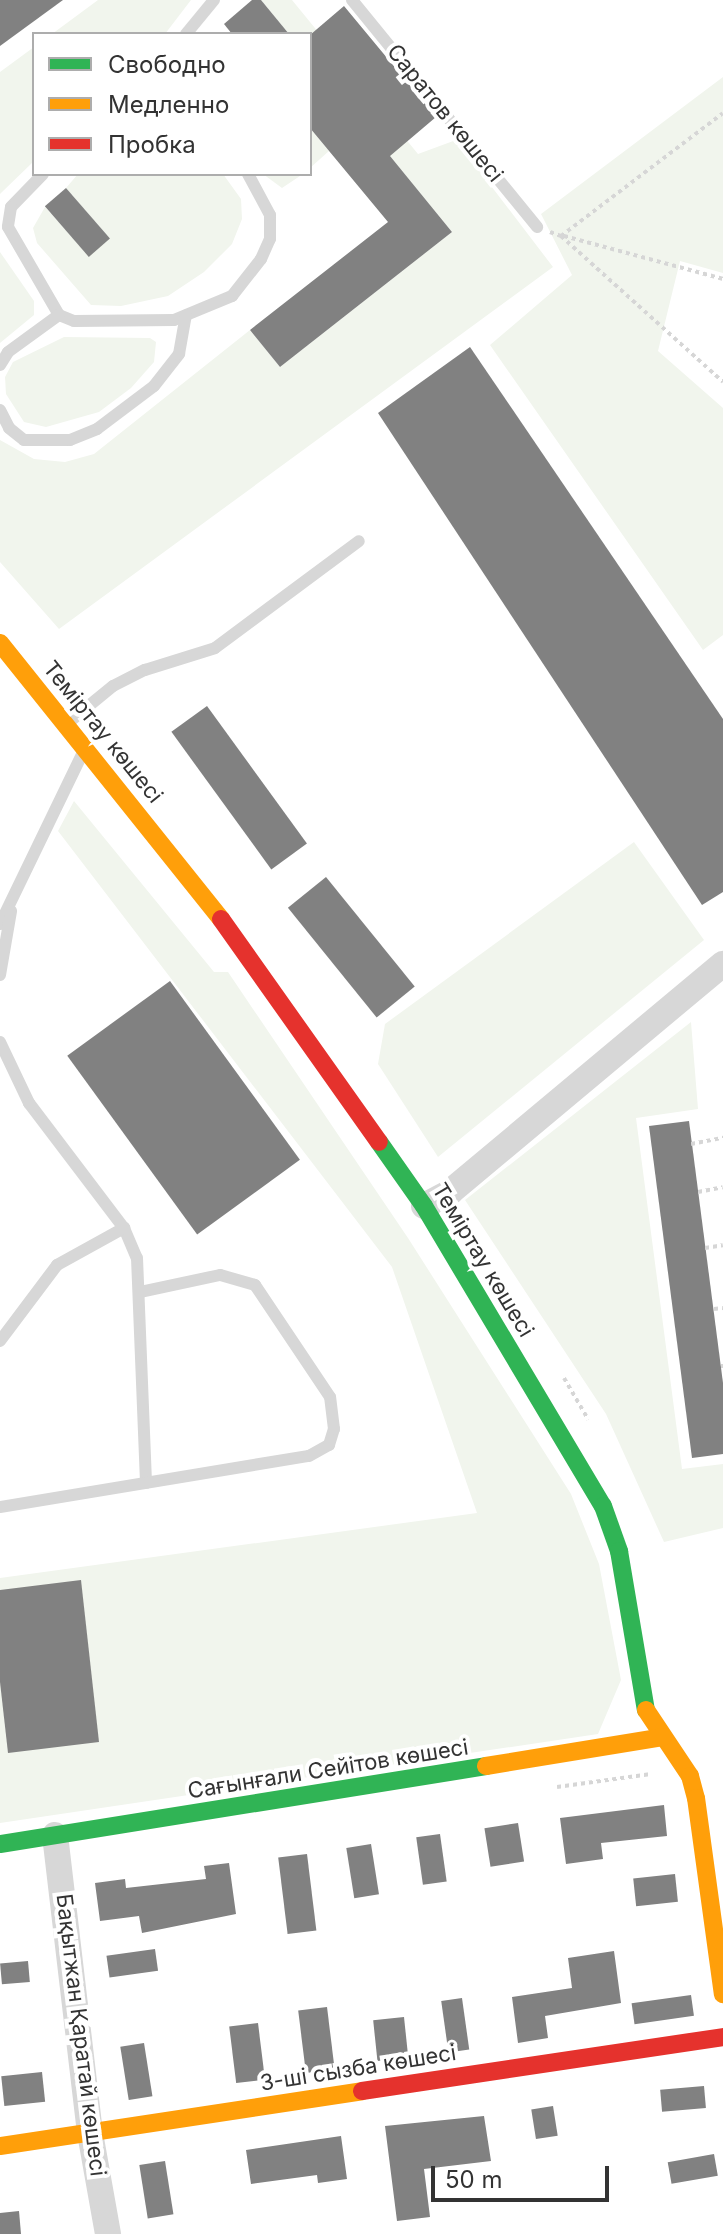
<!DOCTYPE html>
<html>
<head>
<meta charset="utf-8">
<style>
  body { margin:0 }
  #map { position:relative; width:723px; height:2234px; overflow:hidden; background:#fff; font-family:Inter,sans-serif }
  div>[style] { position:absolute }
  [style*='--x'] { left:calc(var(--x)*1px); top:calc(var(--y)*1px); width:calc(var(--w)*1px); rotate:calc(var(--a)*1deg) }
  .green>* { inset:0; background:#f1f5ed }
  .building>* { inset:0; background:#818181; transform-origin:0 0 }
  .path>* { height:4px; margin-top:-2px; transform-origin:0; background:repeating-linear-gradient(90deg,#d6d6d6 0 4px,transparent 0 8px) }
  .lane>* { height:12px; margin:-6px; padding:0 6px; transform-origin:6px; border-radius:6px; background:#d7d7d7 }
  .street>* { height:26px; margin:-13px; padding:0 13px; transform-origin:13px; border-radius:13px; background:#d7d7d7 }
  .fast>* { height:18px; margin:-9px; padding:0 9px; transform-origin:9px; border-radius:9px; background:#30b455 }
  .slow>* { height:18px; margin:-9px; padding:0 9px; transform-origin:9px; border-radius:9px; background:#ff9f0a }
  .jam>* { height:18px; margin:-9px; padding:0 9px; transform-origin:9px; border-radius:9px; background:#e5322d }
  span { translate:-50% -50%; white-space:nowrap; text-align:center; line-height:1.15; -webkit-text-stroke:8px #fff; paint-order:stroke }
  .street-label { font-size:22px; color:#333 }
  .legend { position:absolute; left:32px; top:32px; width:280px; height:144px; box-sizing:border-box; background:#fff; border:2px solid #adadad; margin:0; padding:10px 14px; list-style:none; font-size:24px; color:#333 }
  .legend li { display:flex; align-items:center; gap:16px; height:40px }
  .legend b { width:40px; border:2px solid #adadad }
  .scale { position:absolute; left:431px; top:2166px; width:178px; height:36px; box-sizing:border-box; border:4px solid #333; border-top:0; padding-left:10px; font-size:24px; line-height:28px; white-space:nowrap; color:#333; -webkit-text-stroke:6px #fff; paint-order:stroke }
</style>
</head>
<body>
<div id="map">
  <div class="green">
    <i style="clip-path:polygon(98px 0,191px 0,165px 34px,52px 34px)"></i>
    <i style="clip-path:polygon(261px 0,292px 0,418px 154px,456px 140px,553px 267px,59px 629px,0 562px,0 440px,34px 459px,65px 462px,94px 454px,250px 330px,280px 367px,452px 232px,310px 59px,310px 34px,289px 34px)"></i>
    <i style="clip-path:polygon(34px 47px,34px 161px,0 194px,0 72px)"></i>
    <i style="clip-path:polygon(723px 77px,723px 273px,680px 261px,658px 351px,723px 408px,723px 635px,703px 650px,490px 345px,572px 275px,541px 214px)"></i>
    <i style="clip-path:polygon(310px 128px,329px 151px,310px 168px)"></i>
    <i style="clip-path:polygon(78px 174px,223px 174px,241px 199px,242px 219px,232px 244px,204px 272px,168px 296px,121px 306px,91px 305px,37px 243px,33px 228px,45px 207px,89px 256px,109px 238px,66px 188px)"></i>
    <i style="clip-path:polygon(263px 174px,303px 174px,282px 188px)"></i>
    <i style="clip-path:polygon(0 252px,34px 301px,34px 315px,0 343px)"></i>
    <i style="clip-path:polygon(64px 337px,150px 338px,156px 342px,154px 362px,131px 388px,99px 412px,46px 427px,24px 422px,6px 394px,5px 377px,13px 362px)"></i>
    <i style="clip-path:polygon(74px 801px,214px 972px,228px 972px,408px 1238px,571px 1494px,599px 1564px,621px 1680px,598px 1734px,0 1823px,0 1578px,477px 1513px,392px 1267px,58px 831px)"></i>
    <i style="clip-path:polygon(634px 842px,704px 940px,438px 1157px,378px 1064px,385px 1024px)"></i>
    <i style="clip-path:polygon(691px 1022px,698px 1109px,636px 1118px,682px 1469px,723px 1464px,723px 1528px,664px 1542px,606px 1414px,465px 1200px)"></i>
  </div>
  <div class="building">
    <i style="clip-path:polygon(0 0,63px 0,0 46px)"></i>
    <i style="clip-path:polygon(252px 0,261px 0,289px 34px,232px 34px,224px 24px)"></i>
    <i style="clip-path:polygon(344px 6px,436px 117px,390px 156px,452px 232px,280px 367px,250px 330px,388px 222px,310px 128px,310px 35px)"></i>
    <i style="left:66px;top:188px;width:67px;height:28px;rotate:49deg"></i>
    <i style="clip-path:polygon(470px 347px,723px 719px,723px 892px,702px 905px,378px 413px)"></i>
    <i style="left:207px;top:706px;width:170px;height:44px;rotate:54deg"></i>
    <i style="left:326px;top:877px;width:141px;height:49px;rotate:51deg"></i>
    <i style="left:170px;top:981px;width:221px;height:127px;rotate:54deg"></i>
    <i style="clip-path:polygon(689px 1121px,723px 1383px,723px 1454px,692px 1458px,649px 1126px)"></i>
    <i style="clip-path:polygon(81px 1580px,99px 1742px,8px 1753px,0 1682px,0 1590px)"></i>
    <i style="clip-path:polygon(664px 1805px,667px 1836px,601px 1843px,603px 1859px,566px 1864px,560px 1818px)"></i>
    <i style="left:518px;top:1823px;width:39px;height:34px;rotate:81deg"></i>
    <i style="left:440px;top:1834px;width:48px;height:24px;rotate:82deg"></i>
    <i style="left:371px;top:1844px;width:51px;height:25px;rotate:81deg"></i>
    <i style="left:307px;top:1854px;width:77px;height:29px;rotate:83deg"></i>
    <i style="clip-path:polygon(229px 1863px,236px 1914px,142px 1933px,139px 1916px,100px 1921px,95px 1883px,125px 1879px,126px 1888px,206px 1879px,204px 1866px)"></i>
    <i style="left:675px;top:1874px;width:28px;height:42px;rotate:84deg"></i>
    <i style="left:155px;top:1949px;width:22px;height:49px;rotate:82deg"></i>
    <i style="clip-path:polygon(614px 1951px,621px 2003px,545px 2016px,548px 2038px,518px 2043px,512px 1997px,572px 1988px,568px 1958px)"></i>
    <i style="left:28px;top:1961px;width:21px;height:28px;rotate:85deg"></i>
    <i style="left:691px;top:1995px;width:21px;height:60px;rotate:82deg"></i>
    <i style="left:462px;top:1998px;width:52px;height:21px;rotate:82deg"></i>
    <i style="left:327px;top:2007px;width:63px;height:29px;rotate:83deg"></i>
    <i style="left:404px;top:2017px;width:41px;height:31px;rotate:84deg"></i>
    <i style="left:258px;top:2023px;width:57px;height:29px;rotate:83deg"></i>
    <i style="left:144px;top:2043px;width:54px;height:24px;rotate:81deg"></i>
    <i style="left:42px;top:2072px;width:30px;height:41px;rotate:84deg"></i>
    <i style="left:704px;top:2086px;width:22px;height:44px;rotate:85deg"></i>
    <i style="left:553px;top:2106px;width:30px;height:22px;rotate:81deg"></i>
    <i style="clip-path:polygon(484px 2116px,491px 2161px,424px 2169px,430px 2217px,397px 2221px,385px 2126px)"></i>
    <i style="clip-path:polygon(341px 2136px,347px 2179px,318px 2183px,317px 2175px,251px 2184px,246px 2150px)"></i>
    <i style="left:714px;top:2154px;width:22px;height:47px;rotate:80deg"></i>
    <i style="left:165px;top:2161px;width:54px;height:26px;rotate:81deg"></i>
    <i style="clip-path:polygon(19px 2211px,21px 2234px,0 2234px,0 2213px)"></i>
  </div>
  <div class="path">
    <i style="--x:550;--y:232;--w:12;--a:20"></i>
    <i style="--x:561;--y:236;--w:218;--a:42"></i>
    <i style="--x:561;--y:236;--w:203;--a:-37.2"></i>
    <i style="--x:564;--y:236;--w:165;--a:15.1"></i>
    <i style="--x:691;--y:1144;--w:33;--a:-11"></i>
    <i style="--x:698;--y:1192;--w:25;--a:-11"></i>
    <i style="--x:705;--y:1248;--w:18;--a:-9"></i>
    <i style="--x:714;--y:1309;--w:9;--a:-6"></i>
    <i style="--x:721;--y:1366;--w:2;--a:0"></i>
    <i style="--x:564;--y:1378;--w:48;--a:59.7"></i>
    <i style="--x:557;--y:1787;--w:95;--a:-7.9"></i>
  </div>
  <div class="lane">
    <i style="--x:352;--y:0;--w:293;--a:50.8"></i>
    <i style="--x:186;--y:34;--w:44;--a:-50.5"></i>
    <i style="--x:43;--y:174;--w:46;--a:134.1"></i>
    <i style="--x:11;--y:207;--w:20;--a:99"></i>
    <i style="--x:8;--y:227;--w:102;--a:59.9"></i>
    <i style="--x:59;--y:315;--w:16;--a:22"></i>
    <i style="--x:74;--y:321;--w:100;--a:-0.6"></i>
    <i style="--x:174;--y:320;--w:63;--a:-22.5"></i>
    <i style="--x:232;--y:296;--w:47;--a:-51.9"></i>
    <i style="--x:261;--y:259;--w:22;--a:-66"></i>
    <i style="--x:270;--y:239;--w:24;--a:-90"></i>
    <i style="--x:270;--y:215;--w:47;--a:-118.2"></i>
    <i style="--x:0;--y:365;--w:15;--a:-58"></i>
    <i style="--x:8;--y:352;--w:63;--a:-36"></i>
    <i style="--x:0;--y:410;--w:20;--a:63"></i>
    <i style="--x:9;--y:428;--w:19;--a:39"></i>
    <i style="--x:24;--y:440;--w:46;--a:0"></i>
    <i style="--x:70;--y:440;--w:29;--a:-22"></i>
    <i style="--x:97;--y:429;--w:71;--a:-37"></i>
    <i style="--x:154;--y:386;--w:41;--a:-52"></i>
    <i style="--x:179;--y:354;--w:39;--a:-80"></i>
    <i style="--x:69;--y:722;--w:57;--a:-39.3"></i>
    <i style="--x:113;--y:686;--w:36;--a:-27"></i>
    <i style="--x:145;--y:670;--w:73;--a:-17.4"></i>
    <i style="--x:215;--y:648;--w:179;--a:-36.6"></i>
    <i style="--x:0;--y:924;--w:189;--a:-64.2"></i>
    <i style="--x:0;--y:975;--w:65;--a:-80.2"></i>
    <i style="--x:0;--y:1042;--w:68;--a:64.6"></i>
    <i style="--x:29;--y:1103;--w:157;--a:52.8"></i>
    <i style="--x:124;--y:1228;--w:33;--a:67"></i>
    <i style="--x:137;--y:1258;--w:225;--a:87.7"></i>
    <i style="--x:0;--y:1341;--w:95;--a:-53.1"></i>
    <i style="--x:57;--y:1265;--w:77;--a:-28.9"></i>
    <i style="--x:0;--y:1507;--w:313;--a:-9.4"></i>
    <i style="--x:309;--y:1456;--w:23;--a:-29"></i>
    <i style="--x:329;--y:1445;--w:17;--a:-73"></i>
    <i style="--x:334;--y:1429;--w:32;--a:-97"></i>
    <i style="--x:330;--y:1397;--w:135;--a:-123.8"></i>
    <i style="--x:255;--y:1285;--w:36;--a:-164"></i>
    <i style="--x:220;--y:1275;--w:81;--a:167.9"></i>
  </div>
  <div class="street">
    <i style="--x:424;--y:1206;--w:30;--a:-28"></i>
    <i style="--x:450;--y:1192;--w:356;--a:-39.9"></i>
    <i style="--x:55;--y:1835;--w:300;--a:83.3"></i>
    <i style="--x:90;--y:2133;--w:103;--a:79.9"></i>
  </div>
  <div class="fast">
    <i style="--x:379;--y:1142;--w:78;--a:54.9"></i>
    <i style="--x:424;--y:1206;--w:349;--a:59.2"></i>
    <i style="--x:603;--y:1506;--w:48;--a:70.4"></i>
    <i style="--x:619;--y:1551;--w:161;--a:80.4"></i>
    <i style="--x:0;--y:1844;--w:492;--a:-9.1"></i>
  </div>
  <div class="slow">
    <i style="--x:0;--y:643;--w:354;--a:51.3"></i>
    <i style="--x:646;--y:1710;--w:79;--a:56.3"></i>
    <i style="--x:690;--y:1776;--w:23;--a:75"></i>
    <i style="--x:696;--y:1798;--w:198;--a:82.2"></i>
    <i style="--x:486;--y:1766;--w:179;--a:-9.3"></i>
    <i style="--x:0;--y:2146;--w:366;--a:-8.6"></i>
  </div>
  <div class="jam">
    <i style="--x:221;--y:919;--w:273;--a:54.7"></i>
    <i style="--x:362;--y:2091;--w:365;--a:-8.5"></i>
  </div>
  <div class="street-label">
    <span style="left:445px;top:113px;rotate:51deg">Саратов көшесі</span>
    <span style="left:103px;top:732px;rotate:51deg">Теміртау көшесі</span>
    <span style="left:483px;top:1260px;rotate:59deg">Теміртау көшесі</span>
    <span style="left:328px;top:1769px;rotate:-9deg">Сағынғали Сейітов көшесі</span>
    <span style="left:81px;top:2035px;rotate:83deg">Бақытжан Қаратай көшесі</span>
    <span style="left:358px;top:2068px;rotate:-9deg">3-ші сызба көшесі</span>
  </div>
  <ul class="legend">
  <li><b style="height:10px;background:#30b455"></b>Свободно</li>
  <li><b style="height:10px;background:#ff9f0a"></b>Медленно</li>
  <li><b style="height:10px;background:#e5322d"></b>Пробка</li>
  </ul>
  <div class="scale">50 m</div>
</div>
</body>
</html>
